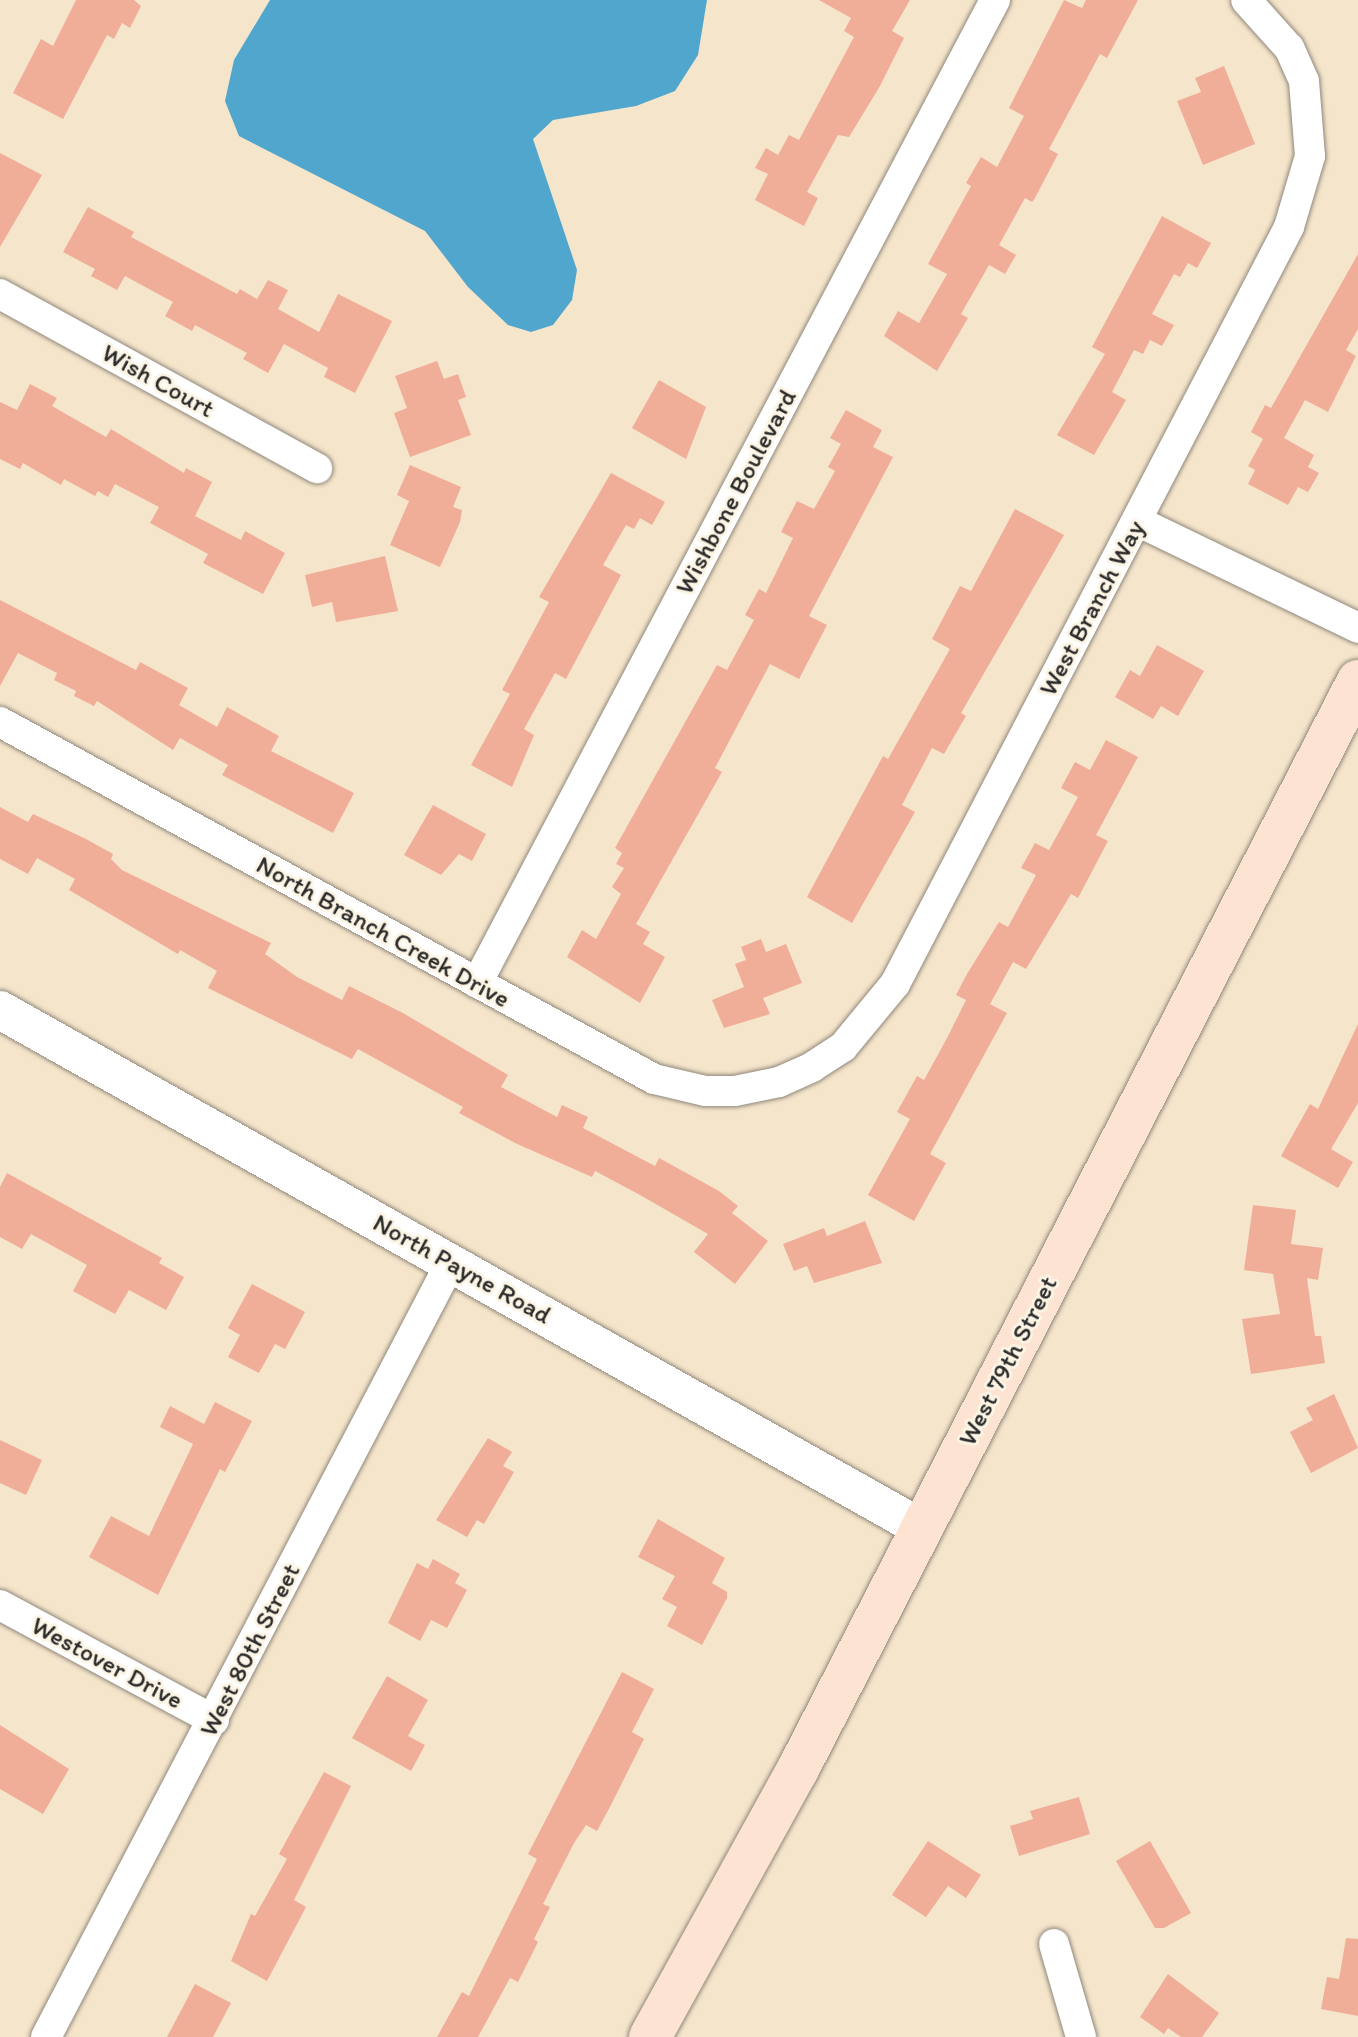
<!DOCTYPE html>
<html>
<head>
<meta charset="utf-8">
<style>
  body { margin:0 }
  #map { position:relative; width:1358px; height:2037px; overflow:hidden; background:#f5e5cb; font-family:Itim,sans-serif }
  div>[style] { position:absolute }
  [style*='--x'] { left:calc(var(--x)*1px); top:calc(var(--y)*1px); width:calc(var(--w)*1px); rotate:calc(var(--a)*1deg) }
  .water>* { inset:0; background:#50a6cd }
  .building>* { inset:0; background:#f0ae99 }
  .roads { filter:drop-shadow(0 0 2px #90887b) drop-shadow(0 0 2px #90887b) }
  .minor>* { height:30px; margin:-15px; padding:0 15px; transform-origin:15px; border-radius:15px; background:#fff }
  .tertiary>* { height:38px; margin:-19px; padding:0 19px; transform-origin:19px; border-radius:19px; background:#fff }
  .secondary>* { height:42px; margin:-21px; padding:0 21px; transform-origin:21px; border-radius:21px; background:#fde3d1 }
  span { translate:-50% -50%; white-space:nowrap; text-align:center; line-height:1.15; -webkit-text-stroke:6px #fcf5e5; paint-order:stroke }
  .street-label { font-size:26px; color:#2b2b2b }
</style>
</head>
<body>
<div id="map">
  <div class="water">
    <i style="clip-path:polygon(270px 0,707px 0,698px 55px,675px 91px,636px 106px,553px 120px,533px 139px,577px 270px,572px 300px,553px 325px,531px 332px,508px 325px,468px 287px,425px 231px,239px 136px,225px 101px,234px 60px)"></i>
  </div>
  <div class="building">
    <i style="clip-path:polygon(76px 0,134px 0,141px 6px,130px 28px,122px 23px,114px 39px,107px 35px,63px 119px,13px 93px,41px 39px,53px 46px)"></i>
    <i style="clip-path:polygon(819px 0,910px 0,892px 31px,904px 38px,880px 86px,849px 137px,838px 135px,807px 192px,818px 198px,804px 226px,755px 200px,768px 174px,755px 168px,766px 148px,778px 155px,789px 135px,799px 140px,854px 37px,844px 31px,851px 18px)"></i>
    <i style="clip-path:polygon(1064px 0,1082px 8px,1086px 0,1138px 0,1107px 58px,1100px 54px,1049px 149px,1058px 154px,1035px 198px,1032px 202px,1025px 198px,999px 245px,1016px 255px,1005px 274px,989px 265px,961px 314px,968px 318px,937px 371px,884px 336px,898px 311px,919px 323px,947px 274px,928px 264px,971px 186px,966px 183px,981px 157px,997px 167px,1024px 116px,1009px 108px)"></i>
    <i style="clip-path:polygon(1224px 66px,1255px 144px,1203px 165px,1177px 101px,1201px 92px,1195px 78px)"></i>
    <i style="clip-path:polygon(0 153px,42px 175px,0 247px)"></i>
    <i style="clip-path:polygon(88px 207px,134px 232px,131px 237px,237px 294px,240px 289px,257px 299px,268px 280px,288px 290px,278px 309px,319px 332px,338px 294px,392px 321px,355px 393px,324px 377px,328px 368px,284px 344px,268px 373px,243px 359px,247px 353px,195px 325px,192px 331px,165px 316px,173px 302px,125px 276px,117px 290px,91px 276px,95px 269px,63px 252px)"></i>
    <i style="clip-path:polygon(1162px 216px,1211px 243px,1197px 268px,1188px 263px,1180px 277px,1174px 274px,1152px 314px,1174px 325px,1162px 346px,1150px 340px,1143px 354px,1134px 350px,1112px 392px,1126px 400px,1094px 455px,1057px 435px,1105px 354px,1092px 347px)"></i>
    <i style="clip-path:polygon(1358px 254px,1358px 329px,1346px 350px,1356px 356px,1328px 412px,1305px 400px,1284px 438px,1314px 455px,1308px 467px,1319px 473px,1308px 492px,1298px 487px,1288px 505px,1248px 484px,1255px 470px,1248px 466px,1263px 439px,1251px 432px,1265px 405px,1271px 408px)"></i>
    <i style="clip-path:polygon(437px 361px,444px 379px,458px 374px,466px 397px,458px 400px,471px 435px,410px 457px,394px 413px,407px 408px,395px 376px)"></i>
    <i style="clip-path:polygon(659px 380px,706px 407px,686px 459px,632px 428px)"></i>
    <i style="clip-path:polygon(30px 384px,57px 398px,52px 406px,106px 437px,111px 429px,184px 473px,186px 468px,212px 482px,195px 516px,241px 540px,245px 531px,285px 553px,263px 594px,203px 563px,208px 554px,150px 523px,159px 507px,115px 484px,108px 497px,98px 491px,95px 496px,64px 479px,61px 485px,23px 463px,20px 469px,0 459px,0 402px,17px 410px)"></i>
    <i style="clip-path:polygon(846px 410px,882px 430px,873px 447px,893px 457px,809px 616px,827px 625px,799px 679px,770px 664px,715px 768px,722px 772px,636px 924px,650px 932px,643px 944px,665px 957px,640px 1003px,567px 957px,582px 930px,596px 939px,621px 894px,612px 887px,624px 868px,616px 864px,622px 853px,615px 848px,717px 665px,727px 670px,754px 620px,745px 615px,759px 589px,766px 593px,793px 538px,781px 532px,797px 501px,814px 509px,835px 471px,828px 467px,841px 444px,830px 438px)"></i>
    <i style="clip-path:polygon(410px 465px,461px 487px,453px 507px,462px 510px,460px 522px,440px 567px,390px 545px,409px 501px,397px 495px)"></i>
    <i style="clip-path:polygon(611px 473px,665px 502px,652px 525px,640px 518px,634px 529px,626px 525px,603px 565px,621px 575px,566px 679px,555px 673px,524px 729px,534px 735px,512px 787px,471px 765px,510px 694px,502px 690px,549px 602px,539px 597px)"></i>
    <i style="clip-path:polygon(1015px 509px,1064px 535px,961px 713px,966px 716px,944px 754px,932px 748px,902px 805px,915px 812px,852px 923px,807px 897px,883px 756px,888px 759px,950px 649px,932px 639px,960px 586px,971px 591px)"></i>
    <i style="clip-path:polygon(385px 556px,398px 611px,336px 622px,332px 602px,312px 607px,305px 575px)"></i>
    <i style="clip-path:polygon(0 600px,136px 670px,140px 662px,188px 688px,179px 705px,217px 727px,227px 707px,279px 736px,271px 751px,354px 793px,333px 833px,222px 775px,228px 765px,180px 738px,173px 750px,97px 701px,94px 706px,74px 696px,76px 691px,54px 680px,57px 673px,18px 653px,0 686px)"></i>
    <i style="clip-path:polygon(1157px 645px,1204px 671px,1178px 716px,1161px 706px,1153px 719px,1115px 697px,1130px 670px,1140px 676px)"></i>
    <i style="clip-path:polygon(1106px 740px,1138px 757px,1096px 835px,1108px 841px,1078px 898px,1071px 894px,1026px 969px,1013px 962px,990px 1004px,1007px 1013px,930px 1154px,946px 1163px,914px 1221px,868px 1195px,910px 1119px,897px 1112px,917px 1076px,924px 1080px,947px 1038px,966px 1000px,956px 995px,967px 974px,999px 922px,1008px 927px,1036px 875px,1021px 868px,1035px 843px,1049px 850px,1078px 797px,1061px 788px,1075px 762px,1090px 770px)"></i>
    <i style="clip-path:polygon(433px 805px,486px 834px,472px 861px,459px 854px,441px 875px,404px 855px)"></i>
    <i style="clip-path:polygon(0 807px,28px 822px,33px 814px,86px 839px,113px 854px,111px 859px,122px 870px,271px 943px,265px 954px,297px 977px,342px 1000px,349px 986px,403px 1013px,508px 1075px,501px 1087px,557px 1117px,562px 1105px,588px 1117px,583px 1128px,655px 1166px,659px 1158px,719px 1191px,738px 1206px,732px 1213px,768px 1241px,735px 1284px,694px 1252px,708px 1234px,640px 1195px,595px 1171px,592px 1177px,515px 1143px,459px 1113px,463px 1107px,358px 1049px,352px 1059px,208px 988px,217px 971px,180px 950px,178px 954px,69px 890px,75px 879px,37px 858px,28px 874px,0 859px)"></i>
    <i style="clip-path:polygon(761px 939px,766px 952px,786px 944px,802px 983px,763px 998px,770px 1014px,724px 1028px,712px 1000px,744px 987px,735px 964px,746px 960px,741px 947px)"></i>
    <i style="clip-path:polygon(1358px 1024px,1358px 1103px,1331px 1149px,1353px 1162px,1338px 1188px,1281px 1156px,1310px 1104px,1318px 1109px)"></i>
    <i style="clip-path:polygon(7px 1173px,162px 1258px,159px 1263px,184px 1277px,166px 1310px,129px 1290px,115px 1314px,73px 1291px,87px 1265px,31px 1234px,22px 1249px,0 1237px,0 1187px)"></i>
    <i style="clip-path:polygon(1253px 1205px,1296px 1210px,1291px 1244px,1323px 1248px,1318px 1280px,1307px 1278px,1315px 1336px,1321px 1336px,1325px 1363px,1251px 1374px,1242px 1319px,1280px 1314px,1273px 1274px,1244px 1270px)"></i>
    <i style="clip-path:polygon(865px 1221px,882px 1263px,814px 1283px,807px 1266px,794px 1271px,783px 1244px,824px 1228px,827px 1236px)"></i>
    <i style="clip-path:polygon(252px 1284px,305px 1312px,285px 1349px,275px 1344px,259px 1373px,228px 1357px,240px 1335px,228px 1328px)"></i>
    <i style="clip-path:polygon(1334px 1394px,1358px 1448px,1311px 1473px,1290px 1432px,1313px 1420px,1306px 1408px)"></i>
    <i style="clip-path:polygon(215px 1402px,252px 1421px,225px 1472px,220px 1469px,158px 1595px,89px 1557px,111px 1516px,149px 1536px,193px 1444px,160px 1427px,170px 1406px,204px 1424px)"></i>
    <i style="clip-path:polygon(488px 1438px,512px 1452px,503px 1466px,514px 1472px,484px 1524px,477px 1520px,467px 1537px,436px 1520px)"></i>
    <i style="clip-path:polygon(0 1440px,42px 1460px,26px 1495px,0 1483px)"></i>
    <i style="clip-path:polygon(658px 1519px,725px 1558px,712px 1583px,727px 1592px,727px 1598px,702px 1645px,667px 1626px,677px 1607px,662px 1599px,675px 1576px,638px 1557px)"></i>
    <i style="clip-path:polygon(433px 1559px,460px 1574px,455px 1583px,467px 1590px,447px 1628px,431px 1620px,420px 1641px,388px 1623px,417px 1563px,428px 1569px)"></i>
    <i style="clip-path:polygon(622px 1672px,654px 1689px,632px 1732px,644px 1739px,612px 1803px,597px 1831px,586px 1825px,574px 1843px,543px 1904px,550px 1907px,534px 1939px,538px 1942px,518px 1982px,510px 1978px,478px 2037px,437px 2037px,462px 1992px,469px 1996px,537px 1859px,528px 1854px)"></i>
    <i style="clip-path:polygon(387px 1676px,428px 1700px,408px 1736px,425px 1745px,411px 1771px,352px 1738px)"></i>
    <i style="clip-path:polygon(0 1725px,69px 1769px,43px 1814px,0 1789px)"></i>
    <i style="clip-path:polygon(324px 1772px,351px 1786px,294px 1900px,306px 1907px,267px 1981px,231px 1961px,251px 1914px,255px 1916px,287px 1859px,279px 1854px)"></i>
    <i style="clip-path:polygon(1079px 1797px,1090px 1834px,1019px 1856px,1010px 1826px,1033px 1819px,1030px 1811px)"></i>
    <i style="clip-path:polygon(928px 1841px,981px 1875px,966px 1898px,948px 1886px,926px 1917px,892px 1895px)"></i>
    <i style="clip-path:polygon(1150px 1841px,1191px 1913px,1164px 1928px,1155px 1928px,1116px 1861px)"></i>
    <i style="clip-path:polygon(1346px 1938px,1358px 1939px,1358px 2016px,1321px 2009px,1327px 1977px,1339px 1979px)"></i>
    <i style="clip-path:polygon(1168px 1974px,1219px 2013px,1202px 2037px,1181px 2037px,1168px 2028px,1164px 2034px,1140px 2017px)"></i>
    <i style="clip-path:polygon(195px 1984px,231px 2003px,213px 2037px,167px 2037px)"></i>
  </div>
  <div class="roads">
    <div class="minor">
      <i style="--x:0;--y:294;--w:362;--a:28.8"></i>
      <i style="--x:1137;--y:521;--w:246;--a:25.8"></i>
      <i style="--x:0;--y:722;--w:745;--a:28.63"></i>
      <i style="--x:654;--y:1079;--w:52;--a:13.2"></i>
      <i style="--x:705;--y:1091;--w:30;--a:0"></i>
      <i style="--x:735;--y:1091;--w:45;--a:-11.6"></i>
      <i style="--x:779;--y:1082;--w:36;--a:-24"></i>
      <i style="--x:812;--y:1067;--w:37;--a:-33"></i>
      <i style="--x:843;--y:1047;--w:82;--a:-50.5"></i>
      <i style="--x:895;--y:984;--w:853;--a:-62.5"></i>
      <i style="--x:1289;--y:227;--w:74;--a:-73.5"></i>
      <i style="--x:1310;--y:156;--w:75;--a:-94.6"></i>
      <i style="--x:1304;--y:81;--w:36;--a:-114"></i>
      <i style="--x:1289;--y:48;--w:64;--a:-131.9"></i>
      <i style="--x:477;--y:983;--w:1111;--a:-62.21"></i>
      <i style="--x:0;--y:1605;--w:243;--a:28.3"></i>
      <i style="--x:1054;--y:1944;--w:97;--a:73.8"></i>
      <i style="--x:46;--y:2037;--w:874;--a:-62.41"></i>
    </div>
    <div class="tertiary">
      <i style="--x:0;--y:1010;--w:1059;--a:29.35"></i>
    </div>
    <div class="secondary">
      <i style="--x:650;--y:2037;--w:304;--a:-61.1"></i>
      <i style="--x:797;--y:1771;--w:1226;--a:-62.77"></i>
    </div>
  </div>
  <div class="street-label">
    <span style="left:158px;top:381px;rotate:29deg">Wish Court</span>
    <span style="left:736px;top:492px;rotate:-62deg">Wishbone Boulevard</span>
    <span style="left:1092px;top:608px;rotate:-62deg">West Branch Way</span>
    <span style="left:383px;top:932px;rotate:29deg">North Branch Creek Drive</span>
    <span style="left:462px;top:1269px;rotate:29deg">North Payne Road</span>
    <span style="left:1008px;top:1361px;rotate:-63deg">West 79th Street</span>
    <span style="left:250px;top:1650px;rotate:-63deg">West 80th Street</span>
    <span style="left:107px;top:1663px;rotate:28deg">Westover Drive</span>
  </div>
</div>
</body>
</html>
